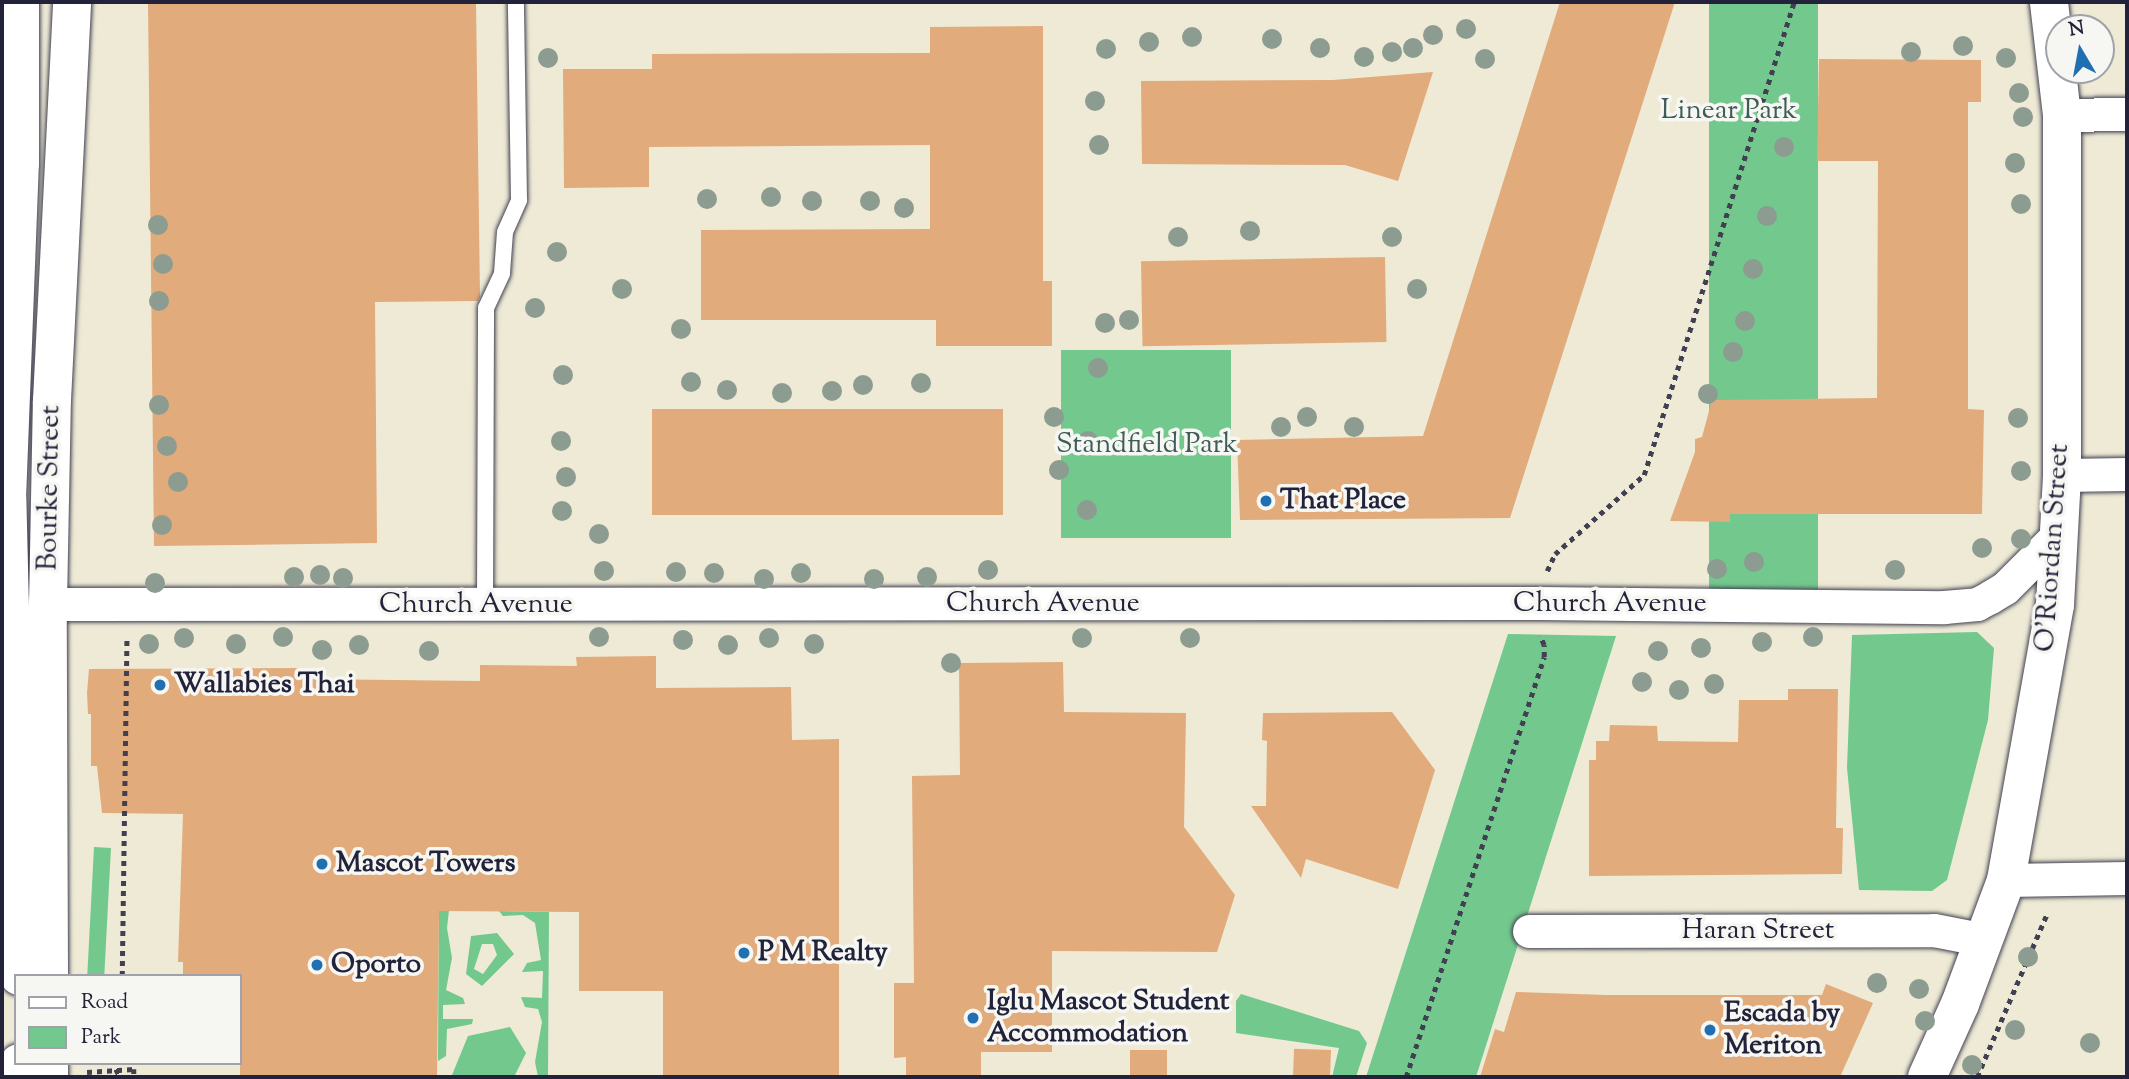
<!DOCTYPE html>
<html>
<head>
<meta charset="utf-8">
<style>
  body { margin:0 }
  #map { position:relative; width:2129px; height:1079px; overflow:hidden; background:#eeead5; font-family:"Sorts Mill Goudy",serif }
  div>[style] { position:absolute }
  [style*='--x'] { left:calc(var(--x)*1px); top:calc(var(--y)*1px); width:calc(var(--w)*1px); rotate:calc(var(--a)*1deg) }
  .green>* { inset:0; background:#73c88d; transform-origin:0 0 }
  .building>* { inset:0; background:#e1ab7b; transform-origin:0 0 }
  .path>* { height:4.5px; margin-top:-2.25px; transform-origin:0; background:repeating-linear-gradient(90deg,#414052 0 5px,transparent 0 10px) }
  .roads { filter:drop-shadow(0 0 2px #414052) drop-shadow(0 0 2px #414052) }
  .service>* { height:16px; margin:-8px; padding:0 8px; transform-origin:8px; border-radius:8px; background:#fff }
  .minor>* { height:33px; margin:-16.5px; padding:0 16.5px; transform-origin:16.5px; border-radius:16.5px; background:#fff }
  .secondary>* { height:38px; margin:-19px; padding:0 19px; transform-origin:19px; border-radius:19px; background:#fff }
  .primary>* { height:38px; margin:-19px; padding:0 19px; transform-origin:19px; border-radius:19px; background:#fff }
  .trees>* { width:20px; height:20px; margin:-10px; border-radius:50%; background:#8d9c90 }
  .dots>* { width:19px; height:19px; translate:-50% -50%; box-sizing:border-box; border:4px solid #f6f6f2; border-radius:50% }
  span { translate:-50% -50%; white-space:nowrap; text-align:center; line-height:1.15; -webkit-text-stroke:7px #f6f6f2; paint-order:stroke }
  .park-label { font-size:28px; color:#3e5c58 }
  .street-label { font-size:28px; color:#22223b }
  .poi-label { font-size:28px; color:#22223b; font-weight:700 }
  .left { translate:0 -50%; text-align:left }
  .frame { position:absolute; inset:0; border:4px solid #22223b; pointer-events:none }
  .legend { position:absolute; left:14px; top:974px; width:228px; height:91px; box-sizing:border-box; background:#f6f6f2; border:2px solid #a1a1a9; margin:0; padding:9px 12px; list-style:none; font-size:21px; color:#22223b }
  .legend li { display:flex; align-items:center; gap:14px; height:35px }
  .legend b { width:35px; border:2px solid #a1a1a9 }
  .north { position:absolute; left:2045px; top:14px; width:70px; height:70px; box-sizing:border-box; background:#f6f6f2; border:2px solid #a1a1a9; border-radius:50%; rotate:350deg; font-size:19px; font-weight:700; line-height:28px; text-align:center; color:#22223b }
  .north::after { content:''; display:block; margin:auto; width:24px; height:32px; background:#1f6fb2; clip-path:polygon(50% 0,100% 100%,50% 72%,0 100%) }
</style>
</head>
<body>
<div id="map">
  <div class="green">
    <i style="left:1709px;top:2px;width:109px;height:599px"></i>
    <i style="left:1231px;top:350px;width:188px;height:170px;rotate:90deg"></i>
    <i style="clip-path:polygon(1977px 632px,1994px 648px,1988px 720px,1947px 880px,1932px 891px,1859px 890px,1847px 768px,1852px 635px)"></i>
    <i style="clip-path:polygon(1508px 634px,1616px 636px,1476px 1077px,1366px 1077px)"></i>
    <i style="left:94px;top:847px;width:17px;height:129px;rotate:3deg"></i>
    <i style="clip-path:polygon(439px 880px,451px 892px,447px 928px,452px 958px,446px 990px,463px 998px,465px 1004px,443px 1005px,443px 1019px,473px 1019px,472px 1024px,447px 1029px,446px 1056px,438px 1061px)"></i>
    <i style="clip-path:polygon(499px 911px,549px 912px,548px 1077px,538px 1077px,535px 1062px,542px 1022px,538px 1009px,525px 1007px,521px 997px,542px 998px,543px 971px,522px 972px,527px 963px,541px 960px,535px 923px,523px 915px,503px 916px)"></i>
    <i style="clip-path:polygon(evenodd,497px 933px,514px 954px,482px 986px,466px 974px,471px 936px,497px 933px,482px 944px,493px 944px,497px 955px,483px 974px,474px 969px,482px 944px)"></i>
    <i style="clip-path:polygon(1241px 994px,1359px 1031px,1367px 1043px,1356px 1077px,1332px 1077px,1339px 1048px,1236px 1033px,1236px 1001px)"></i>
    <i style="clip-path:polygon(510px 1027px,526px 1053px,514px 1077px,454px 1077px,452px 1075px,468px 1036px)"></i>
  </div>
  <div class="building">
    <i style="clip-path:polygon(148px 2px,476px 2px,480px 297px,478px 301px,375px 302px,377px 543px,154px 546px)"></i>
    <i style="clip-path:polygon(1560px 2px,1675px 2px,1510px 518px,1240px 520px,1237px 440px,1423px 436px)"></i>
    <i style="clip-path:polygon(1043px 26px,1043px 281px,1052px 281px,1052px 346px,936px 346px,936px 320px,701px 320px,701px 230px,930px 229px,930px 145px,649px 147px,649px 187px,564px 188px,563px 69px,652px 69px,652px 54px,930px 53px,930px 27px)"></i>
    <i style="clip-path:polygon(1819px 59px,1981px 60px,1981px 102px,1968px 102px,1968px 409px,1984px 410px,1982px 514px,1730px 514px,1730px 522px,1670px 521px,1695px 452px,1695px 439px,1702px 437px,1712px 400px,1877px 398px,1878px 161px,1817px 161px)"></i>
    <i style="clip-path:polygon(1433px 72px,1398px 181px,1345px 165px,1142px 164px,1141px 81px,1333px 80px)"></i>
    <i style="left:1385px;top:257px;width:85px;height:244px;rotate:89deg"></i>
    <i style="left:1003px;top:409px;width:106px;height:351px;rotate:90deg"></i>
    <i style="clip-path:polygon(656px 656px,656px 688px,791px 687px,792px 740px,839px 739px,839px 1077px,663px 1077px,663px 991px,579px 991px,579px 912px,439px 911px,437px 1077px,240px 1077px,240px 976px,183px 976px,183px 962px,178px 962px,183px 814px,102px 813px,97px 766px,91px 766px,91px 714px,88px 714px,87px 693px,89px 669px,306px 668px,306px 679px,480px 681px,480px 665px,577px 666px,576px 657px)"></i>
    <i style="clip-path:polygon(1063px 662px,1064px 712px,1186px 713px,1184px 827px,1235px 895px,1217px 952px,1052px 951px,1052px 1052px,981px 1052px,981px 1077px,906px 1077px,906px 1057px,894px 1058px,894px 983px,914px 983px,912px 776px,960px 775px,959px 663px)"></i>
    <i style="clip-path:polygon(1788px 689px,1838px 689px,1836px 828px,1843px 828px,1842px 874px,1589px 876px,1589px 760px,1596px 760px,1596px 741px,1609px 741px,1610px 725px,1657px 726px,1658px 741px,1738px 742px,1739px 700px,1788px 700px)"></i>
    <i style="clip-path:polygon(1392px 712px,1435px 770px,1398px 889px,1306px 859px,1301px 878px,1251px 806px,1266px 806px,1267px 741px,1262px 740px,1263px 713px)"></i>
    <i style="clip-path:polygon(1826px 984px,1873px 1003px,1840px 1077px,1480px 1077px,1495px 1029px,1504px 1032px,1516px 992px,1606px 995px,1822px 995px)"></i>
    <i style="left:1130px;top:1050px;width:37px;height:27px"></i>
    <i style="left:1331px;top:1050px;width:27px;height:37px;rotate:92deg"></i>
  </div>
  <div class="path">
    <i style="--x:1547;--y:571;--w:19;--a:-65"></i>
    <i style="--x:1555;--y:554;--w:119;--a:-41.6"></i>
    <i style="--x:1644;--y:475;--w:496;--a:-72.4"></i>
    <i style="--x:122;--y:976;--w:339;--a:-89.2"></i>
    <i style="--x:116;--y:1069;--w:9;--a:63"></i>
    <i style="--x:87;--y:1072;--w:47;--a:-3.7"></i>
    <i style="--x:134;--y:1069;--w:8;--a:90"></i>
    <i style="--x:1406;--y:1077;--w:442;--a:-71.8"></i>
    <i style="--x:1544;--y:657;--w:12;--a:-90"></i>
    <i style="--x:1544;--y:645;--w:10;--a:-114"></i>
    <i style="--x:1977;--y:1077;--w:177;--a:-66.8"></i>
  </div>
  <div class="roads">
    <div class="service">
      <i style="--x:485;--y:605;--w:297;--a:-89.8"></i>
      <i style="--x:486;--y:308;--w:38;--a:-65"></i>
      <i style="--x:502;--y:273;--w:41;--a:-85.8"></i>
      <i style="--x:505;--y:232;--w:35;--a:-66"></i>
      <i style="--x:519;--y:200;--w:198;--a:-90.9"></i>
    </div>
    <div class="minor">
      <i style="--x:2062;--y:115;--w:65;--a:-0.9"></i>
      <i style="--x:2062;--y:475;--w:65;--a:-0.9"></i>
      <i style="--x:48;--y:604;--w:1490;--a:-0.04"></i>
      <i style="--x:1538;--y:603;--w:406;--a:0.6"></i>
      <i style="--x:1944;--y:607;--w:33;--a:-5"></i>
      <i style="--x:1977;--y:604;--w:15;--a:-28"></i>
      <i style="--x:1990;--y:597;--w:17;--a:-31"></i>
      <i style="--x:2005;--y:588;--w:75;--a:-45"></i>
      <i style="--x:2006;--y:880;--w:121;--a:-0.9"></i>
      <i style="--x:1529;--y:931;--w:405;--a:-0.1"></i>
      <i style="--x:1934;--y:930;--w:52;--a:11.1"></i>
    </div>
    <div class="secondary">
      <i style="--x:19;--y:976;--w:477;--a:-91.4"></i>
      <i style="--x:7;--y:499;--w:336;--a:-87.8"></i>
      <i style="--x:20;--y:163;--w:161;--a:-90"></i>
      <i style="--x:49;--y:976;--w:372;--a:-90.2"></i>
      <i style="--x:48;--y:604;--w:204;--a:-88.9"></i>
      <i style="--x:52;--y:400;--w:399;--a:-87.1"></i>
      <i style="--x:49;--y:1063;--w:14;--a:90"></i>
      <i style="--x:19;--y:1077;--w:14;--a:-90"></i>
    </div>
    <div class="primary">
      <i style="--x:1927;--y:1077;--w:80;--a:-65.7"></i>
      <i style="--x:1960;--y:1004;--w:132;--a:-69.6"></i>
      <i style="--x:2006;--y:880;--w:279;--a:-79.9"></i>
      <i style="--x:2055;--y:605;--w:130;--a:-86.9"></i>
      <i style="--x:2062;--y:475;--w:360;--a:-90"></i>
      <i style="--x:2062;--y:115;--w:114;--a:-96.6"></i>
    </div>
  </div>
  <div class="trees">
    <i style="left:1466px;top:29px"></i>
    <i style="left:1433px;top:35px"></i>
    <i style="left:1192px;top:37px"></i>
    <i style="left:1272px;top:39px"></i>
    <i style="left:1149px;top:42px"></i>
    <i style="left:1963px;top:46px"></i>
    <i style="left:1320px;top:48px"></i>
    <i style="left:1413px;top:48px"></i>
    <i style="left:1106px;top:49px"></i>
    <i style="left:1392px;top:52px"></i>
    <i style="left:1911px;top:52px"></i>
    <i style="left:1364px;top:57px"></i>
    <i style="left:548px;top:58px"></i>
    <i style="left:2006px;top:58px"></i>
    <i style="left:1485px;top:59px"></i>
    <i style="left:2019px;top:93px"></i>
    <i style="left:1095px;top:101px"></i>
    <i style="left:2023px;top:117px"></i>
    <i style="left:1099px;top:145px"></i>
    <i style="left:1784px;top:147px"></i>
    <i style="left:2015px;top:163px"></i>
    <i style="left:771px;top:197px"></i>
    <i style="left:707px;top:199px"></i>
    <i style="left:812px;top:201px"></i>
    <i style="left:870px;top:201px"></i>
    <i style="left:2021px;top:204px"></i>
    <i style="left:904px;top:208px"></i>
    <i style="left:1767px;top:216px"></i>
    <i style="left:158px;top:225px"></i>
    <i style="left:1250px;top:231px"></i>
    <i style="left:1178px;top:237px"></i>
    <i style="left:1392px;top:237px"></i>
    <i style="left:557px;top:252px"></i>
    <i style="left:163px;top:264px"></i>
    <i style="left:1753px;top:269px"></i>
    <i style="left:622px;top:289px"></i>
    <i style="left:1417px;top:289px"></i>
    <i style="left:159px;top:301px"></i>
    <i style="left:535px;top:308px"></i>
    <i style="left:1129px;top:320px"></i>
    <i style="left:1745px;top:321px"></i>
    <i style="left:1105px;top:323px"></i>
    <i style="left:681px;top:329px"></i>
    <i style="left:1733px;top:352px"></i>
    <i style="left:1098px;top:368px"></i>
    <i style="left:563px;top:375px"></i>
    <i style="left:691px;top:382px"></i>
    <i style="left:921px;top:383px"></i>
    <i style="left:863px;top:385px"></i>
    <i style="left:727px;top:390px"></i>
    <i style="left:832px;top:391px"></i>
    <i style="left:782px;top:393px"></i>
    <i style="left:1708px;top:394px"></i>
    <i style="left:159px;top:405px"></i>
    <i style="left:1054px;top:417px"></i>
    <i style="left:1307px;top:417px"></i>
    <i style="left:2018px;top:418px"></i>
    <i style="left:1281px;top:427px"></i>
    <i style="left:1354px;top:427px"></i>
    <i style="left:561px;top:441px"></i>
    <i style="left:1088px;top:441px"></i>
    <i style="left:167px;top:446px"></i>
    <i style="left:1059px;top:470px"></i>
    <i style="left:2021px;top:471px"></i>
    <i style="left:566px;top:477px"></i>
    <i style="left:178px;top:482px"></i>
    <i style="left:1087px;top:510px"></i>
    <i style="left:562px;top:511px"></i>
    <i style="left:162px;top:525px"></i>
    <i style="left:599px;top:534px"></i>
    <i style="left:2021px;top:539px"></i>
    <i style="left:1982px;top:548px"></i>
    <i style="left:1754px;top:562px"></i>
    <i style="left:1717px;top:569px"></i>
    <i style="left:988px;top:570px"></i>
    <i style="left:1895px;top:570px"></i>
    <i style="left:604px;top:571px"></i>
    <i style="left:676px;top:572px"></i>
    <i style="left:714px;top:573px"></i>
    <i style="left:801px;top:573px"></i>
    <i style="left:320px;top:575px"></i>
    <i style="left:294px;top:577px"></i>
    <i style="left:927px;top:577px"></i>
    <i style="left:343px;top:578px"></i>
    <i style="left:764px;top:579px"></i>
    <i style="left:874px;top:579px"></i>
    <i style="left:155px;top:583px"></i>
    <i style="left:283px;top:637px"></i>
    <i style="left:599px;top:637px"></i>
    <i style="left:1813px;top:637px"></i>
    <i style="left:184px;top:638px"></i>
    <i style="left:769px;top:638px"></i>
    <i style="left:1082px;top:638px"></i>
    <i style="left:1190px;top:638px"></i>
    <i style="left:683px;top:640px"></i>
    <i style="left:1762px;top:642px"></i>
    <i style="left:149px;top:644px"></i>
    <i style="left:236px;top:644px"></i>
    <i style="left:814px;top:644px"></i>
    <i style="left:359px;top:645px"></i>
    <i style="left:728px;top:645px"></i>
    <i style="left:1701px;top:648px"></i>
    <i style="left:322px;top:650px"></i>
    <i style="left:429px;top:651px"></i>
    <i style="left:1658px;top:651px"></i>
    <i style="left:951px;top:663px"></i>
    <i style="left:1642px;top:682px"></i>
    <i style="left:1714px;top:684px"></i>
    <i style="left:1679px;top:690px"></i>
    <i style="left:2028px;top:957px"></i>
    <i style="left:1877px;top:983px"></i>
    <i style="left:1919px;top:989px"></i>
    <i style="left:1925px;top:1021px"></i>
    <i style="left:2015px;top:1030px"></i>
    <i style="left:2090px;top:1043px"></i>
    <i style="left:1972px;top:1065px"></i>
  </div>
  <div class="dots">
    <i style="left:1266px;top:501px;background:#1f6fb2"></i>
    <i style="left:160px;top:685px;background:#1f6fb2"></i>
    <i style="left:322px;top:864px;background:#1f6fb2"></i>
    <i style="left:744px;top:953px;background:#1f6fb2"></i>
    <i style="left:317px;top:965px;background:#1f6fb2"></i>
    <i style="left:973px;top:1018px;background:#1f6fb2"></i>
    <i style="left:1710px;top:1030px;background:#1f6fb2"></i>
  </div>
  <div class="park-label">
    <span style="left:1729px;top:111px">Linear Park</span>
    <span style="left:1147px;top:445px">Standfield Park</span>
  </div>
  <div class="street-label">
    <span style="left:50px;top:488px;rotate:-89deg">Bourke Street</span>
    <span style="left:2053px;top:548px;rotate:-86deg">O'Riordan Street</span>
    <span style="left:1043px;top:604px">Church Avenue</span>
    <span style="left:1610px;top:604px">Church Avenue</span>
    <span style="left:476px;top:605px">Church Avenue</span>
    <span style="left:1758px;top:931px">Haran Street</span>
  </div>
  <div class="poi-label">
    <span class="left" style="left:1280px;top:501px">That Place</span>
    <span class="left" style="left:174px;top:685px">Wallabies Thai</span>
    <span class="left" style="left:336px;top:864px">Mascot Towers</span>
    <span class="left" style="left:758px;top:953px">P M Realty</span>
    <span class="left" style="left:331px;top:965px">Oporto</span>
    <span class="left" style="left:987px;top:1018px">Iglu Mascot Student<br>Accommodation</span>
    <span class="left" style="left:1724px;top:1030px">Escada by<br>Meriton</span>
  </div>
  <div class="frame"></div>
  <ul class="legend">
  <li><b style="height:9px;background:#fff"></b>Road</li>
  <li><b style="height:19px;background:#73c88d"></b>Park</li>
  </ul>
  <div class="north">N</div>
</div>
</body>
</html>
